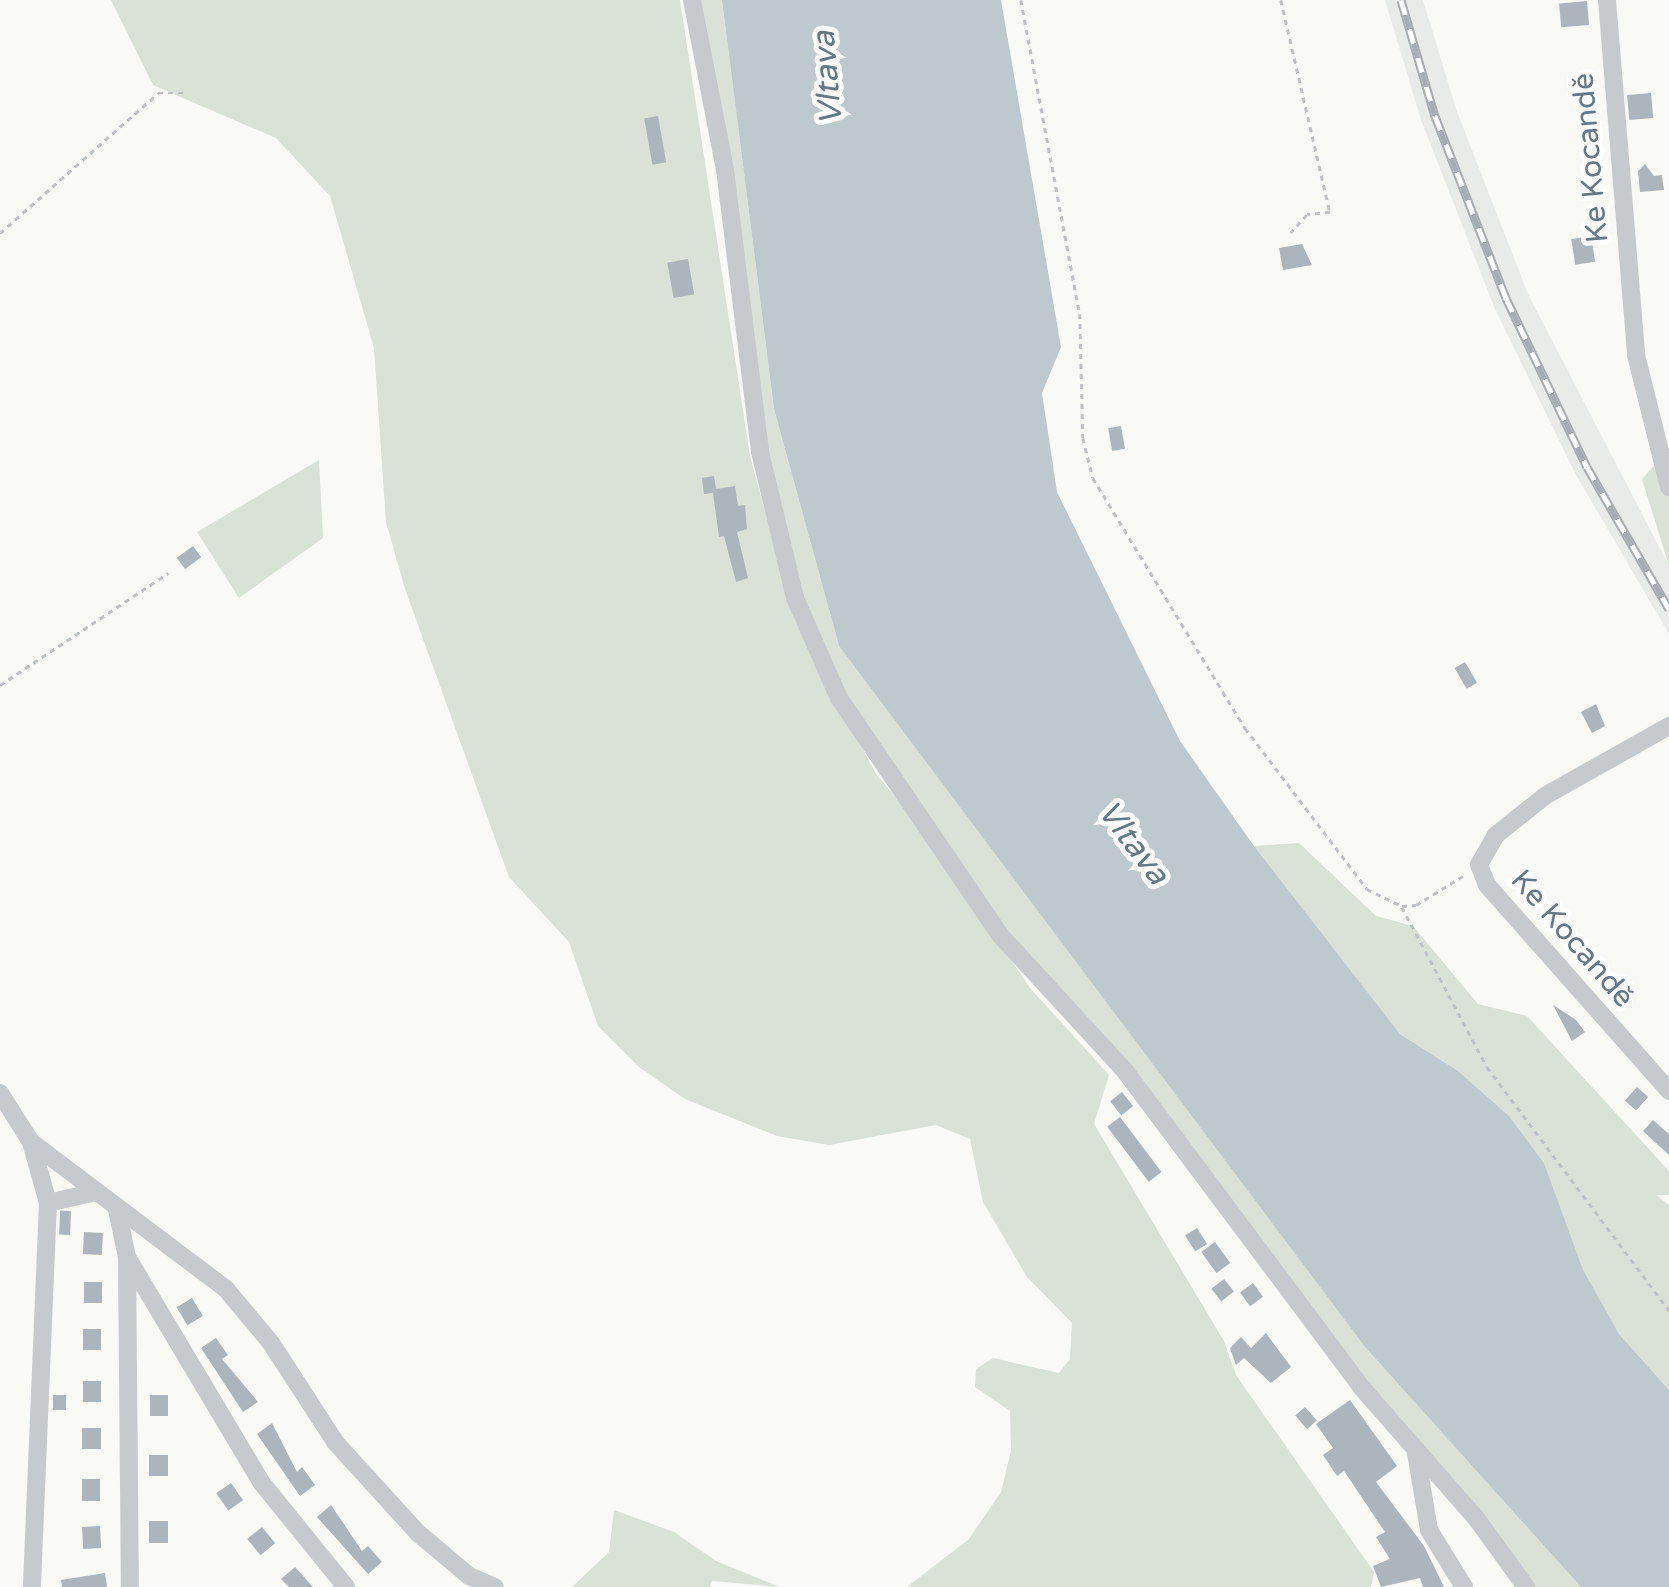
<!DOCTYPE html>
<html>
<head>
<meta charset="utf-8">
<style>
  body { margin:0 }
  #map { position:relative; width:1669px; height:1587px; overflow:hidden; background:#f9f9f6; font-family:"Varela Round",sans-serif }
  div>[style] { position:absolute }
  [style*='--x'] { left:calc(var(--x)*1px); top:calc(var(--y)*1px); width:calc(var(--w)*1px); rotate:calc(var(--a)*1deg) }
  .built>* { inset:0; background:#e9ebe9 }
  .green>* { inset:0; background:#dae1d7 }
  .water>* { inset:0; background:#bec9ce }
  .building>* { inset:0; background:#acb5bb; transform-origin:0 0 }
  .path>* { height:2.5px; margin-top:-1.25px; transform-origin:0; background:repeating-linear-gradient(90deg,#bfc2c4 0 5px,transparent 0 10px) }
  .minor>* { height:18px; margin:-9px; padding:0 9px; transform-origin:9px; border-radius:9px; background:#c6cacd }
  .rail>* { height:9px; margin-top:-4.5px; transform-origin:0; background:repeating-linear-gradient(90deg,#fff 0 15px,#a6acb2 0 30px); box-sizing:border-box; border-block:2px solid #a6acb2 }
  span { translate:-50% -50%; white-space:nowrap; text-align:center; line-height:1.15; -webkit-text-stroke:10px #fff; paint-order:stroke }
  .street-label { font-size:30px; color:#678 }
  .water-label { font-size:32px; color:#627883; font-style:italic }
</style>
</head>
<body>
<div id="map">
  <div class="built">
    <i style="clip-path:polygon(1385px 0,1423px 0,1456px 109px,1528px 294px,1669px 566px,1669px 634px,1575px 473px,1495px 309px,1421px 120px)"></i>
  </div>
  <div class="green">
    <i style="clip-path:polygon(111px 0,680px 0,750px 456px,795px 621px,876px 774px,933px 842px,1030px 988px,1109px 1075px,1094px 1124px,1224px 1341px,1236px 1375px,1374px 1572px,1371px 1587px,907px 1587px,969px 1539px,1001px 1492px,1011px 1451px,1010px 1411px,975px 1387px,976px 1369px,993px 1358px,1059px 1373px,1070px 1359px,1072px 1323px,1027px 1277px,983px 1202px,970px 1139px,936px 1125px,829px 1145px,777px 1136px,685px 1099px,639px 1067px,598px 1026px,569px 942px,509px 877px,405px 589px,386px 522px,374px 348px,330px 196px,276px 138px,153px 85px)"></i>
    <i style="clip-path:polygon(692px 0,722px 0,774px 409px,839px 646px,1365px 1347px,1581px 1587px,1526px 1587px,1125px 1071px,1000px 935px,889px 775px,795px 598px,760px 452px)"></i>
    <i style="clip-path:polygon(1669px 449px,1669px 566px,1642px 479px)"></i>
    <i style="clip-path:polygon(319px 460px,323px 538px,239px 598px,197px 532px)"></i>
    <i style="clip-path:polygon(1299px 843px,1376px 916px,1413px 926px,1478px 1004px,1527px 1016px,1669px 1171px,1669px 1195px,1656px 1195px,1669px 1205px,1669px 1390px,1619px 1334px,1582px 1270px,1544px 1163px,1509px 1116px,1458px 1071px,1400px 1034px,1254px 846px)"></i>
    <i style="clip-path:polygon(614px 1510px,674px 1532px,716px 1561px,780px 1587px,712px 1581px,710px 1587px,572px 1587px,609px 1552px)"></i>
  </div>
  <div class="water">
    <i style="clip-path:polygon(722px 0,1001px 0,1061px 347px,1042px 393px,1057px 492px,1180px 741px,1254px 846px,1400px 1034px,1458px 1071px,1509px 1116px,1544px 1163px,1583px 1270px,1619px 1334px,1669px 1390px,1669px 1587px,1581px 1587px,1365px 1347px,839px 646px,774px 409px)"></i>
  </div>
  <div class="building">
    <i style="left:1587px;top:1px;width:24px;height:28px;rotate:85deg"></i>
    <i style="left:1651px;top:93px;width:25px;height:24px;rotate:85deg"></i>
    <i style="left:658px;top:116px;width:47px;height:14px;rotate:80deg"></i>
    <i style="clip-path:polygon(1645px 164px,1654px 176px,1662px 175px,1664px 190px,1640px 192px,1638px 171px)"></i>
    <i style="left:1591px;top:236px;width:26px;height:20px;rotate:81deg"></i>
    <i style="clip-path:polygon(1302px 244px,1312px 265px,1283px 270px,1279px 248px)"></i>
    <i style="left:688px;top:259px;width:36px;height:21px;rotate:80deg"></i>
    <i style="left:1121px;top:426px;width:23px;height:13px;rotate:80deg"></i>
    <i style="clip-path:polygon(714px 476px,716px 489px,735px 486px,738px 506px,745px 505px,747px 529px,737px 532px,748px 578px,736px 582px,724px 536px,719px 537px,713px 493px,704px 494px,702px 478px)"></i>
    <i style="left:193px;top:546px;width:14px;height:20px;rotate:54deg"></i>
    <i style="left:1465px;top:662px;width:24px;height:12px;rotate:60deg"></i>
    <i style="clip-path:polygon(1596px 704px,1605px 726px,1592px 733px,1581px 712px)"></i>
    <i style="clip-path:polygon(1553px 1005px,1576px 1020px,1585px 1032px,1572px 1041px)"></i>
    <i style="left:1637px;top:1087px;width:15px;height:18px;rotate:42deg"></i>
    <i style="left:1122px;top:1092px;width:18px;height:15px;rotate:52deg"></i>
    <i style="left:1120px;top:1117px;width:69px;height:16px;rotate:53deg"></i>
    <i style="clip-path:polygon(1653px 1120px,1669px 1134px,1669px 1155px,1643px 1131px)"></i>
    <i style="left:71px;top:1211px;width:24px;height:11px;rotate:92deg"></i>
    <i style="left:1197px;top:1228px;width:19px;height:14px;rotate:58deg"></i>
    <i style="left:84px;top:1232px;width:19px;height:22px;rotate:3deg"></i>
    <i style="left:1215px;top:1242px;width:26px;height:17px;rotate:54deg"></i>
    <i style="left:1224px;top:1279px;width:16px;height:16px;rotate:52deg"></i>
    <i style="left:84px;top:1282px;width:18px;height:21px"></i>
    <i style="left:1253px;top:1283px;width:17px;height:16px;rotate:54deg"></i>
    <i style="left:192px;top:1298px;width:21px;height:18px;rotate:59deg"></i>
    <i style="left:83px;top:1329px;width:18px;height:21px"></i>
    <i style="clip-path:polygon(1266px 1333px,1291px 1367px,1271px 1383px,1244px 1358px,1236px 1365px,1230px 1348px,1241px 1337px,1251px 1348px)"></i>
    <i style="clip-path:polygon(216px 1338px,228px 1355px,222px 1359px,258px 1402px,243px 1412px,201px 1348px)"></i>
    <i style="left:83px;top:1381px;width:18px;height:21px"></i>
    <i style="left:53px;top:1395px;width:13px;height:15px"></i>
    <i style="left:150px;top:1395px;width:18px;height:21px"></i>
    <i style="clip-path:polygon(1350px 1400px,1397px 1466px,1376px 1482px,1424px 1546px,1444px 1587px,1423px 1587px,1420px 1578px,1381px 1587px,1373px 1566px,1390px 1559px,1376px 1537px,1385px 1532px,1344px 1471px,1337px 1476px,1323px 1455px,1333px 1448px,1316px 1424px)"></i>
    <i style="left:1305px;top:1407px;width:18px;height:13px;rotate:49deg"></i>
    <i style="clip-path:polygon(272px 1423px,297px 1472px,302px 1467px,315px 1485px,300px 1496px,257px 1434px)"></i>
    <i style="left:82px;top:1428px;width:19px;height:21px"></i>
    <i style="left:149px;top:1455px;width:19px;height:21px"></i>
    <i style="left:82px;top:1479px;width:18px;height:22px"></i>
    <i style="left:231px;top:1483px;width:21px;height:18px;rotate:55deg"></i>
    <i style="clip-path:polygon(331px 1505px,362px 1551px,368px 1546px,382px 1562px,368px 1574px,317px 1517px)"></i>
    <i style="left:149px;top:1521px;width:19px;height:22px"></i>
    <i style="left:100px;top:1526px;width:22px;height:18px;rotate:87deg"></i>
    <i style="left:262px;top:1527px;width:21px;height:19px;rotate:51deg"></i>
    <i style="clip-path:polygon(295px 1567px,313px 1587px,289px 1587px,281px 1579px)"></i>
    <i style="clip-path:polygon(105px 1573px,107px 1587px,62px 1587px,61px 1580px)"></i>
  </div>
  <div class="path">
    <i style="--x:1021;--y:0;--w:319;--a:79.4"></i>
    <i style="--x:1080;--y:314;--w:124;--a:88.6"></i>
    <i style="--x:1083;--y:438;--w:41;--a:76"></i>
    <i style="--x:1093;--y:478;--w:293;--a:58.7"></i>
    <i style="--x:1245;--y:728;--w:202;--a:52.8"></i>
    <i style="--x:1367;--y:889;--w:39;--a:26"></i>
    <i style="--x:1402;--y:906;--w:14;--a:-4"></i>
    <i style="--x:1416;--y:905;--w:55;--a:-31.7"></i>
    <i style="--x:1281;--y:0;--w:218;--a:77"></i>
    <i style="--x:1330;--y:212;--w:23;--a:173"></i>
    <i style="--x:1307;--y:215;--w:24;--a:132"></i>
    <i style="--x:0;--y:233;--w:211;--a:-41.5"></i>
    <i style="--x:158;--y:93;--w:28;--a:0"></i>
    <i style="--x:0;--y:685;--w:202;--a:-33.7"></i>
    <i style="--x:1402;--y:907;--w:181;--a:62"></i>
    <i style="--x:1487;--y:1067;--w:304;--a:53.2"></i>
  </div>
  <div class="minor">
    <i style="--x:692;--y:0;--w:173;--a:79"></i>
    <i style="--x:725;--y:170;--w:284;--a:82.9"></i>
    <i style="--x:760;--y:452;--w:150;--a:76.5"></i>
    <i style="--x:795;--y:598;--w:109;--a:66.3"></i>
    <i style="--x:839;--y:698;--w:287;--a:55.8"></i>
    <i style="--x:1000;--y:935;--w:185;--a:47.4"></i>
    <i style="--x:1125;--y:1071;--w:396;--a:53.2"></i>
    <i style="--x:1362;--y:1388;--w:173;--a:48.8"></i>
    <i style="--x:1476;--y:1518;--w:85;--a:54.1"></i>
    <i style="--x:1607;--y:0;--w:356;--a:85.3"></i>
    <i style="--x:1636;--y:355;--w:136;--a:76"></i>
    <i style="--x:1669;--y:726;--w:142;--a:150.6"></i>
    <i style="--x:1545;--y:796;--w:63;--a:141.5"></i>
    <i style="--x:1496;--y:835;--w:34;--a:120"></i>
    <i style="--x:1479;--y:865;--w:22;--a:68"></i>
    <i style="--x:1487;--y:885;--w:275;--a:48.5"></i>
    <i style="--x:0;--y:1093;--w:58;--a:57.7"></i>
    <i style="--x:31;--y:1142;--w:63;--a:74.4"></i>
    <i style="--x:48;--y:1203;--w:384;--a:92.4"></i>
    <i style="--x:31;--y:1142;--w:244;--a:37"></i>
    <i style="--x:226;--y:1289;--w:70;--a:50.2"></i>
    <i style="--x:271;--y:1343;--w:119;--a:57"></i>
    <i style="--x:336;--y:1443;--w:122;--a:47.7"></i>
    <i style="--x:418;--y:1533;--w:67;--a:40.1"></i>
    <i style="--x:469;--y:1576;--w:28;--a:23"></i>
    <i style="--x:48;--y:1203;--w:49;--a:-12.9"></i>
    <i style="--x:117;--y:1210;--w:48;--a:78"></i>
    <i style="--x:127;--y:1257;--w:330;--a:89.5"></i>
    <i style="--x:127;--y:1257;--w:262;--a:59.2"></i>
    <i style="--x:261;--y:1482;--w:135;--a:51"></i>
    <i style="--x:1416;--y:1453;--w:78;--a:80.4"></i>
    <i style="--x:1429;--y:1530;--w:67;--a:58.4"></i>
  </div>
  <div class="rail">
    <i style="--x:1401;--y:0;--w:121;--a:73.7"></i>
    <i style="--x:1435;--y:116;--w:195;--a:68.7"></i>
    <i style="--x:1506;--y:298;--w:187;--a:64.4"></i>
    <i style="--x:1587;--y:467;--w:164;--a:60"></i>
  </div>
  <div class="street-label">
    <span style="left:1591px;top:158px;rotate:-95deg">Ke Kocandě</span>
    <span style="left:1572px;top:939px;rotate:49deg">Ke Kocandě</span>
  </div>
  <div class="water-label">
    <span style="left:828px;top:78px;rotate:-95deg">Vltava</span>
    <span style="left:1133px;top:843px;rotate:53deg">Vltava</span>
  </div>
</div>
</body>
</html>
